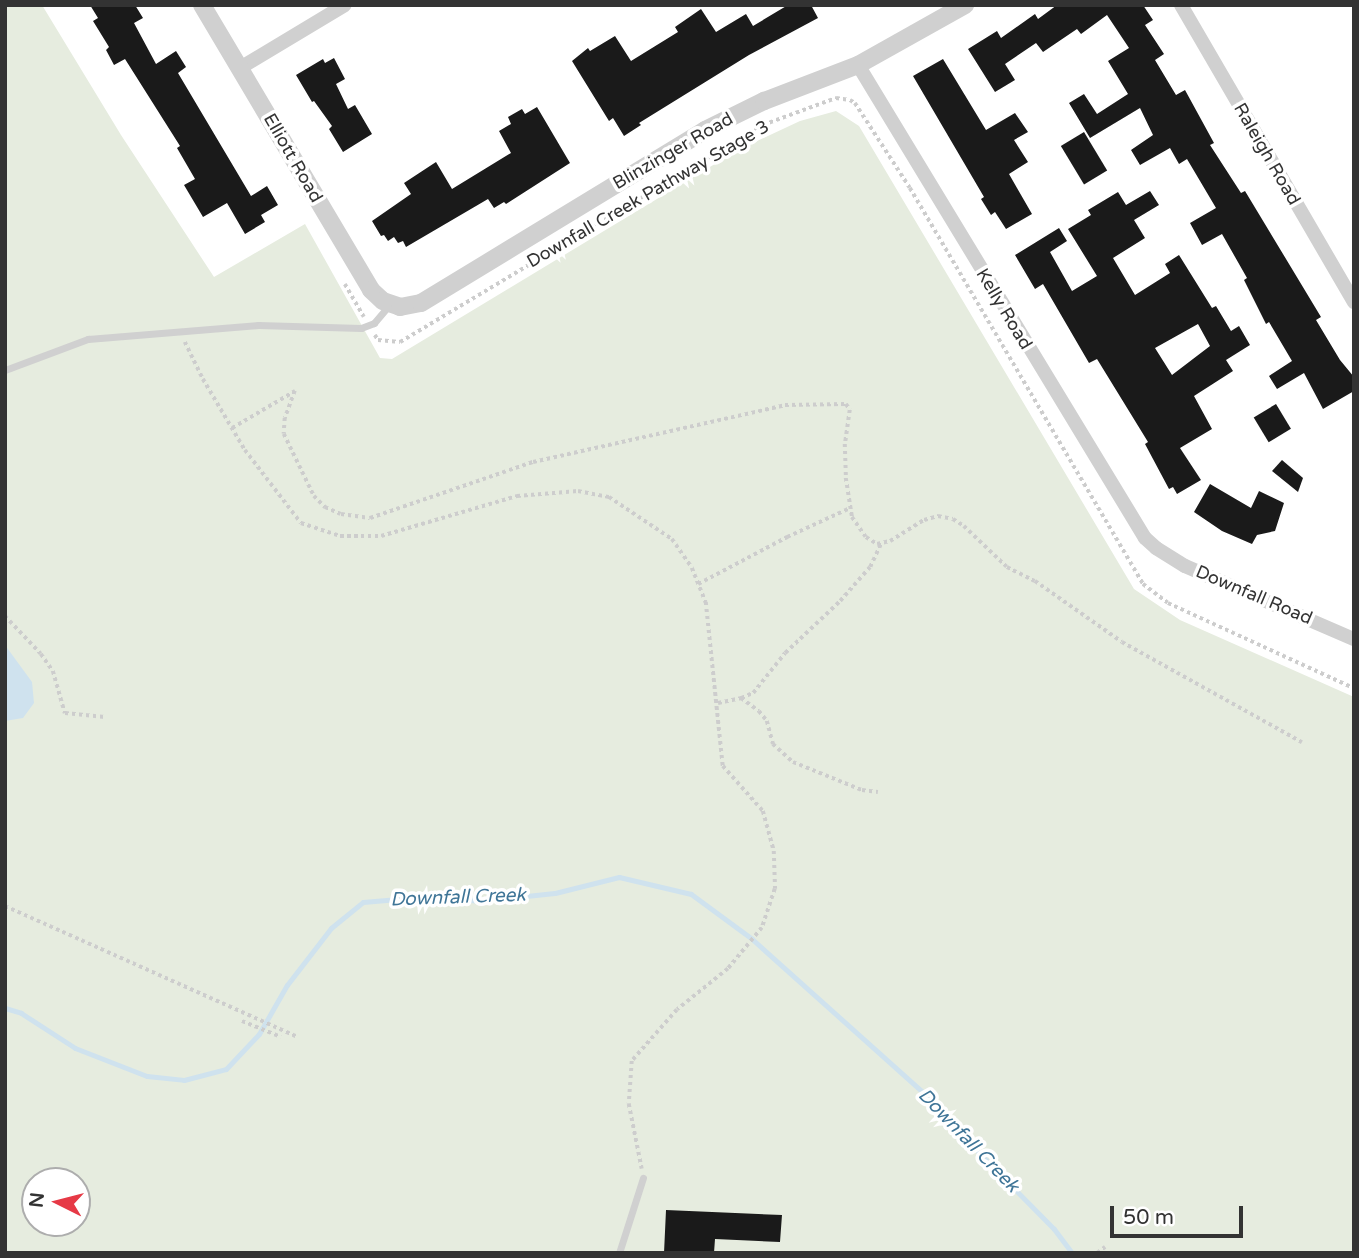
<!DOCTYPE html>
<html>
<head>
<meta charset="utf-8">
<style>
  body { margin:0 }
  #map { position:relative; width:1359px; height:1258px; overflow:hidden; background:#fff; font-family:"Varela Round",sans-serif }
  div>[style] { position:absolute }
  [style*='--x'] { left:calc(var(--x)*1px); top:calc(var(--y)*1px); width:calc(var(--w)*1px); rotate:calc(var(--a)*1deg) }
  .green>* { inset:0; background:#e6ecdf }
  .water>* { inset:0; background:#cfe2ee }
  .stream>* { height:5px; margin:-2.5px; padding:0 2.5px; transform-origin:2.5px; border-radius:2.5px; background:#cfe2ee }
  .building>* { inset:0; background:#1a1a1a; transform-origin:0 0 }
  .path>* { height:3.5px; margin-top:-1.75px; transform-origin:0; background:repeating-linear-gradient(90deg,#cdcdcd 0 3.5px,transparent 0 7px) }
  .service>* { height:7px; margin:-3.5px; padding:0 3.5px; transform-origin:3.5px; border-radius:3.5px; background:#d0d0d0 }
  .minor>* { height:14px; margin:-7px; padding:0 7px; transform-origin:7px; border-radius:7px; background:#d0d0d0 }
  .tertiary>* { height:18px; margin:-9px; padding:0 9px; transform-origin:9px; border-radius:9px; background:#d0d0d0 }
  span { translate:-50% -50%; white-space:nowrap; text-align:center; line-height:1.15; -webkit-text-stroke:7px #fff; paint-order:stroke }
  .street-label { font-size:18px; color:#333 }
  .water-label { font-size:19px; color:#3f7597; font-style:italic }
  .frame { position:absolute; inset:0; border:7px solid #333; pointer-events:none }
  .north { position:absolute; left:21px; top:1167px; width:70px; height:70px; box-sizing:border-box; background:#fff; border:2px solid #adadad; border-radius:50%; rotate:276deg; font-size:19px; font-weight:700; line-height:28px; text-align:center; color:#333 }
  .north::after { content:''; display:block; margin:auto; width:24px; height:32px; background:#e63946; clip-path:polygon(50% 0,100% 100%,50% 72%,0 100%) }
  .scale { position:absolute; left:1110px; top:1206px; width:133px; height:32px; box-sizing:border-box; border:4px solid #333; border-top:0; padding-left:9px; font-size:21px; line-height:24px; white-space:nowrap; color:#333; -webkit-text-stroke:5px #fff; paint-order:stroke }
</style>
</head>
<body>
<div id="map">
  <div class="green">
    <i style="clip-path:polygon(evenodd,5px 5px,42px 5px,121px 135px,214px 277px,305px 224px,380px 358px,392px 359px,738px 150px,800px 121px,836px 111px,859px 126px,1134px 589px,1180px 620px,1354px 697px,1354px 1253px,5px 1253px,5px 5px,35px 1181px,77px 1181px,77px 1223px,35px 1223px,35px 1181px)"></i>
  </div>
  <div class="water">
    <i style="clip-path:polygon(5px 645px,32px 682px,34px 703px,23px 718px,5px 721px)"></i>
  </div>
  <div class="stream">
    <i style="--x:5;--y:1008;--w:17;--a:17"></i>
    <i style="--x:21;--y:1013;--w:64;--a:32.9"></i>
    <i style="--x:75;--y:1048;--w:77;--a:21.3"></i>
    <i style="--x:147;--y:1076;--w:37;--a:6"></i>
    <i style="--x:184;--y:1080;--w:43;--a:-14.7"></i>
    <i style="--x:226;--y:1069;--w:48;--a:-46.7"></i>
    <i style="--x:259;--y:1034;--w:56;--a:-60.3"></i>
    <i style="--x:287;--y:985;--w:72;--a:-52.3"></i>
    <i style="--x:331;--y:928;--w:41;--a:-39.1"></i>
    <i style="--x:363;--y:902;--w:70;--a:-4.9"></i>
    <i style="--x:433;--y:896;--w:47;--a:6.1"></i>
    <i style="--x:480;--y:901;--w:75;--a:-6.1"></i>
    <i style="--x:555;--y:893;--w:66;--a:-14"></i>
    <i style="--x:619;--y:877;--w:74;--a:13.3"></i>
    <i style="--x:691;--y:894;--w:76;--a:36.4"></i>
    <i style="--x:752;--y:939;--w:259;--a:41.9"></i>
    <i style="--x:945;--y:1112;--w:56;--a:50.1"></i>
    <i style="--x:981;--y:1155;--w:104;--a:45.4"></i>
    <i style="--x:1054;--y:1229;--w:30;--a:53"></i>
  </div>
  <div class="building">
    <i style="clip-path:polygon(90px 5px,135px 5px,143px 18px,134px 23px,156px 64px,176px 51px,186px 67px,178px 73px,251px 196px,267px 186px,278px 205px,261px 215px,265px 222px,245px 234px,227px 203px,203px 217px,184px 185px,195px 179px,177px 148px,180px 146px,125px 59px,114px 65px,106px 50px,109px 47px,93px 21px,98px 18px)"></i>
    <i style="clip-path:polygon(788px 5px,811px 5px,818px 18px,749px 55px,639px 123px,641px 125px,624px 136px,613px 118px,609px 121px,572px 61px,588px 48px,590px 51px,615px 36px,631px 61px,678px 32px,675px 27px,701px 9px,716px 32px,746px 14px,753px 26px)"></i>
    <i style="clip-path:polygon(1057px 5px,1143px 5px,1153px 20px,1145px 25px,1164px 54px,1155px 60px,1176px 95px,1185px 90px,1214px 143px,1210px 145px,1241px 193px,1245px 191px,1321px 317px,1316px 320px,1340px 360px,1354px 377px,1354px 391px,1323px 409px,1304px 373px,1277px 389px,1269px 376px,1292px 361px,1269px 322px,1266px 324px,1244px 280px,1247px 278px,1222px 234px,1202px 245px,1190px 223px,1216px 208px,1187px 159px,1179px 164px,1170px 148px,1140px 165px,1131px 150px,1153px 135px,1140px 108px,1090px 138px,1069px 103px,1084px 94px,1097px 114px,1128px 94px,1108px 61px,1129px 48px,1107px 15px,1081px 34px,1077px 29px,1043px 52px,1036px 43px,1005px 64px,1015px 80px,995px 92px,968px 49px,997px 31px,1001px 38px,1035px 14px,1038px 19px)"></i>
    <i style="clip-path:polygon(334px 58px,345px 79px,336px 84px,348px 109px,355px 105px,372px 134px,343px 152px,329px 129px,332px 126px,314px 101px,312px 102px,296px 75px,323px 59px,325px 63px)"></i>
    <i style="clip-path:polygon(943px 59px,986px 130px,1015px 113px,1028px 132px,1014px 140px,1028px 162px,1009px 174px,1032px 214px,1006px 229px,995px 212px,991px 215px,981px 199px,984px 197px,913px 76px)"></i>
    <i style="clip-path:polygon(537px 107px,570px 163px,506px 204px,504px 202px,494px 208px,488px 199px,406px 247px,403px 241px,398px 243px,394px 237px,388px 241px,384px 235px,381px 236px,372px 221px,411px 194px,404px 183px,436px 162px,452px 189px,511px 153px,499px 131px,511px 124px,508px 117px,522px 109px,525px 114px)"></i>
    <i style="left:1084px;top:132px;width:45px;height:27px;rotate:59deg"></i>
    <i style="clip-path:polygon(evenodd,1150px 191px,1159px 205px,1134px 220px,1145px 238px,1113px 258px,1135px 295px,1170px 273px,1165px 264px,1179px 255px,1212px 308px,1216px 306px,1231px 331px,1239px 326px,1250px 345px,1226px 360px,1233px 371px,1194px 396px,1212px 429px,1180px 448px,1201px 480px,1177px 494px,1173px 487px,1169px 489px,1145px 444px,1148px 442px,1097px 359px,1089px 363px,1043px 284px,1035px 289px,1015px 255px,1059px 228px,1067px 241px,1050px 252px,1072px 291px,1097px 276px,1068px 229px,1091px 215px,1088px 210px,1118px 192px,1126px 205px,1150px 191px,1198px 324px,1210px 346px,1172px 375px,1155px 348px,1198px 324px)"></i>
    <i style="left:1276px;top:404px;width:29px;height:26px;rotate:59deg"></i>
    <i style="clip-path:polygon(1282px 460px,1303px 478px,1298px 492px,1272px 471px)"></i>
    <i style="clip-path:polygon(1210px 484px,1251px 508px,1259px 491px,1284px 503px,1275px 531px,1257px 535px,1252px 544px,1222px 531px,1194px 512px)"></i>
    <i style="clip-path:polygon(666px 1210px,782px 1215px,780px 1242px,715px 1239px,714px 1253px,664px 1253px)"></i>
  </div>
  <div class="path">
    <i style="--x:345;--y:284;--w:38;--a:60"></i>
    <i style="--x:375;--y:335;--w:6;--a:59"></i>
    <i style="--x:378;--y:340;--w:22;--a:5"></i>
    <i style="--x:400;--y:342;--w:423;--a:-30.9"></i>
    <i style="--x:763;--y:125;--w:78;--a:-20.3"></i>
    <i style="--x:836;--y:98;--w:14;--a:8"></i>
    <i style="--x:850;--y:100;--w:6;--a:31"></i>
    <i style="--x:855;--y:103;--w:101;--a:57.1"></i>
    <i style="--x:910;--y:188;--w:459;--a:59.5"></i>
    <i style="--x:1143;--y:584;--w:31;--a:37"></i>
    <i style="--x:1168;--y:603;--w:205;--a:24.6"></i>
    <i style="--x:185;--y:342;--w:41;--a:64.1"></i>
    <i style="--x:203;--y:379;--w:82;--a:59.4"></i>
    <i style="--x:245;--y:450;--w:92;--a:52.5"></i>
    <i style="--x:301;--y:523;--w:41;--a:18.4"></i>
    <i style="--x:340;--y:536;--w:41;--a:0"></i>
    <i style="--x:381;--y:536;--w:142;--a:-16.4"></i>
    <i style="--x:517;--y:496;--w:61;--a:-4.7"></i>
    <i style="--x:578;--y:491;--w:32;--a:11"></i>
    <i style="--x:609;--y:497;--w:76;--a:33.7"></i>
    <i style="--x:672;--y:539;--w:35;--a:55"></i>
    <i style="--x:692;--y:568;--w:37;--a:68"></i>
    <i style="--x:706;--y:602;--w:165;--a:84.1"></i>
    <i style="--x:723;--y:766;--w:60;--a:48.4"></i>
    <i style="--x:763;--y:811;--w:41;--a:74.6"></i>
    <i style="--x:774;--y:851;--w:38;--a:88"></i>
    <i style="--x:775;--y:889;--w:41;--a:108.4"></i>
    <i style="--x:762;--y:928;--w:53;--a:129.7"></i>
    <i style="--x:728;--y:969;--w:65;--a:141.2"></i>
    <i style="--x:677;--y:1010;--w:68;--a:131.4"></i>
    <i style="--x:632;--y:1061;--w:43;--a:94"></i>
    <i style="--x:629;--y:1104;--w:66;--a:78.7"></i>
    <i style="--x:232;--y:428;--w:73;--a:-30.4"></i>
    <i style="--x:295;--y:391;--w:29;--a:110"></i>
    <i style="--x:285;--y:418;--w:16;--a:94"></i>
    <i style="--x:284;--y:434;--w:69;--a:64.2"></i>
    <i style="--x:314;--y:496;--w:16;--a:45"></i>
    <i style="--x:325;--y:507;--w:17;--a:24"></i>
    <i style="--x:341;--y:514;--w:29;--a:8"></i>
    <i style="--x:370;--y:518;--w:172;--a:-19"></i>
    <i style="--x:533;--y:462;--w:258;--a:-12.7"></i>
    <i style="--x:785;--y:405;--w:61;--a:-0.9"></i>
    <i style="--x:846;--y:404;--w:7;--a:56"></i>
    <i style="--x:850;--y:410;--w:34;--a:98"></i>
    <i style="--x:845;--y:444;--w:34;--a:88"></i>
    <i style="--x:846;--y:478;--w:39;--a:81"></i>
    <i style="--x:852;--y:517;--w:24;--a:55"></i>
    <i style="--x:866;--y:537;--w:13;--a:32"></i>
    <i style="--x:877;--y:544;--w:13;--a:-13"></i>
    <i style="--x:890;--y:541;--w:40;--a:-32"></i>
    <i style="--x:924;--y:520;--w:15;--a:-16"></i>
    <i style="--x:938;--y:516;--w:15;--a:11"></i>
    <i style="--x:953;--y:519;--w:13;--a:32"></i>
    <i style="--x:964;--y:526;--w:59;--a:43.6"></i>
    <i style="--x:1007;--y:567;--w:31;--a:27"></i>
    <i style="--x:1035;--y:581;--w:106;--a:35"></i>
    <i style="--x:1122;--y:642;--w:206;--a:29.1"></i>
    <i style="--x:698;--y:584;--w:101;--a:-27.8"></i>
    <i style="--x:787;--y:537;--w:69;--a:-24.7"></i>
    <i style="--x:5;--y:616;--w:52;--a:46.5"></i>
    <i style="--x:41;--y:654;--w:21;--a:55"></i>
    <i style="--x:53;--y:671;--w:44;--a:74.1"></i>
    <i style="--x:65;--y:713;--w:40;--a:5.7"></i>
    <i style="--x:741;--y:698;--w:13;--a:-23"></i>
    <i style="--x:753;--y:693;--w:51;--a:-51.3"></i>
    <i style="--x:785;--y:653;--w:76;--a:-43.4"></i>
    <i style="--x:840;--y:601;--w:45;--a:-48.6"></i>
    <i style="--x:870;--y:567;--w:26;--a:-65"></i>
    <i style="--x:718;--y:703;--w:24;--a:-12"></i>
    <i style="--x:741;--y:698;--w:22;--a:36"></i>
    <i style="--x:759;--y:711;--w:13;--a:51"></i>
    <i style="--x:767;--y:721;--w:24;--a:75"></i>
    <i style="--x:773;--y:744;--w:27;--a:42"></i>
    <i style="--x:793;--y:762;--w:74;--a:22.1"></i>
    <i style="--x:862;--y:790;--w:16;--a:7"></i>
    <i style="--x:5;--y:906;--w:321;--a:24.1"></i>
    <i style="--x:242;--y:1021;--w:42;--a:22.3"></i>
    <i style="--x:1097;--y:1253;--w:10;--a:-37"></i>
  </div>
  <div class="service">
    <i style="--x:5;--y:370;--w:89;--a:-20.5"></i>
    <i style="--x:88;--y:339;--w:171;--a:-4.7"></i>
    <i style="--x:258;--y:325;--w:103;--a:1.7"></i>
    <i style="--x:361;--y:328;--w:14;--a:-21"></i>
    <i style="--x:374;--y:323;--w:23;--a:-50"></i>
    <i style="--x:619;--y:1253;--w:79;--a:-72.3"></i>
  </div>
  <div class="minor">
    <i style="--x:1181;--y:5;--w:344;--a:59.8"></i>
    <i style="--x:858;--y:65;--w:553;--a:58.75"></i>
    <i style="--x:1145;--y:538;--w:15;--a:42"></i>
    <i style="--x:1156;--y:548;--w:34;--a:32"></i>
    <i style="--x:1185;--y:566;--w:184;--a:23.4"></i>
    <i style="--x:240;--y:68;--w:122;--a:-31"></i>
  </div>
  <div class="tertiary">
    <i style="--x:202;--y:5;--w:331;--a:59.3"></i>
    <i style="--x:371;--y:290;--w:16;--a:43"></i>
    <i style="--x:383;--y:301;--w:18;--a:19"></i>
    <i style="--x:400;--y:307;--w:21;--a:-11"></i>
    <i style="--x:421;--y:303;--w:333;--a:-31.3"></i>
    <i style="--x:705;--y:130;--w:66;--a:-26.2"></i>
    <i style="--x:764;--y:101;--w:101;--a:-21"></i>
    <i style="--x:858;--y:65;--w:123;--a:-29.3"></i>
  </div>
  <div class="street-label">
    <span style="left:673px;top:151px;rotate:-30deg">Blinzinger Road</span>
    <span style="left:1267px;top:154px;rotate:60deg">Raleigh Road</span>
    <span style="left:293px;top:158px;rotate:60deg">Elliott Road</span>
    <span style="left:648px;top:194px;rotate:-30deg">Downfall Creek Pathway Stage 3</span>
    <span style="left:1004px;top:309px;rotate:59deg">Kelly Road</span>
    <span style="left:1254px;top:595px;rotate:23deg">Downfall Road</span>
  </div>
  <div class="water-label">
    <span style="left:458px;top:898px;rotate:-2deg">Downfall Creek</span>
    <span style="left:968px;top:1141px;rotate:46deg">Downfall Creek</span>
  </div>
  <div class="frame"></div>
  <div class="north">N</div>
  <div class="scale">50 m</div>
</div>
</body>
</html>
